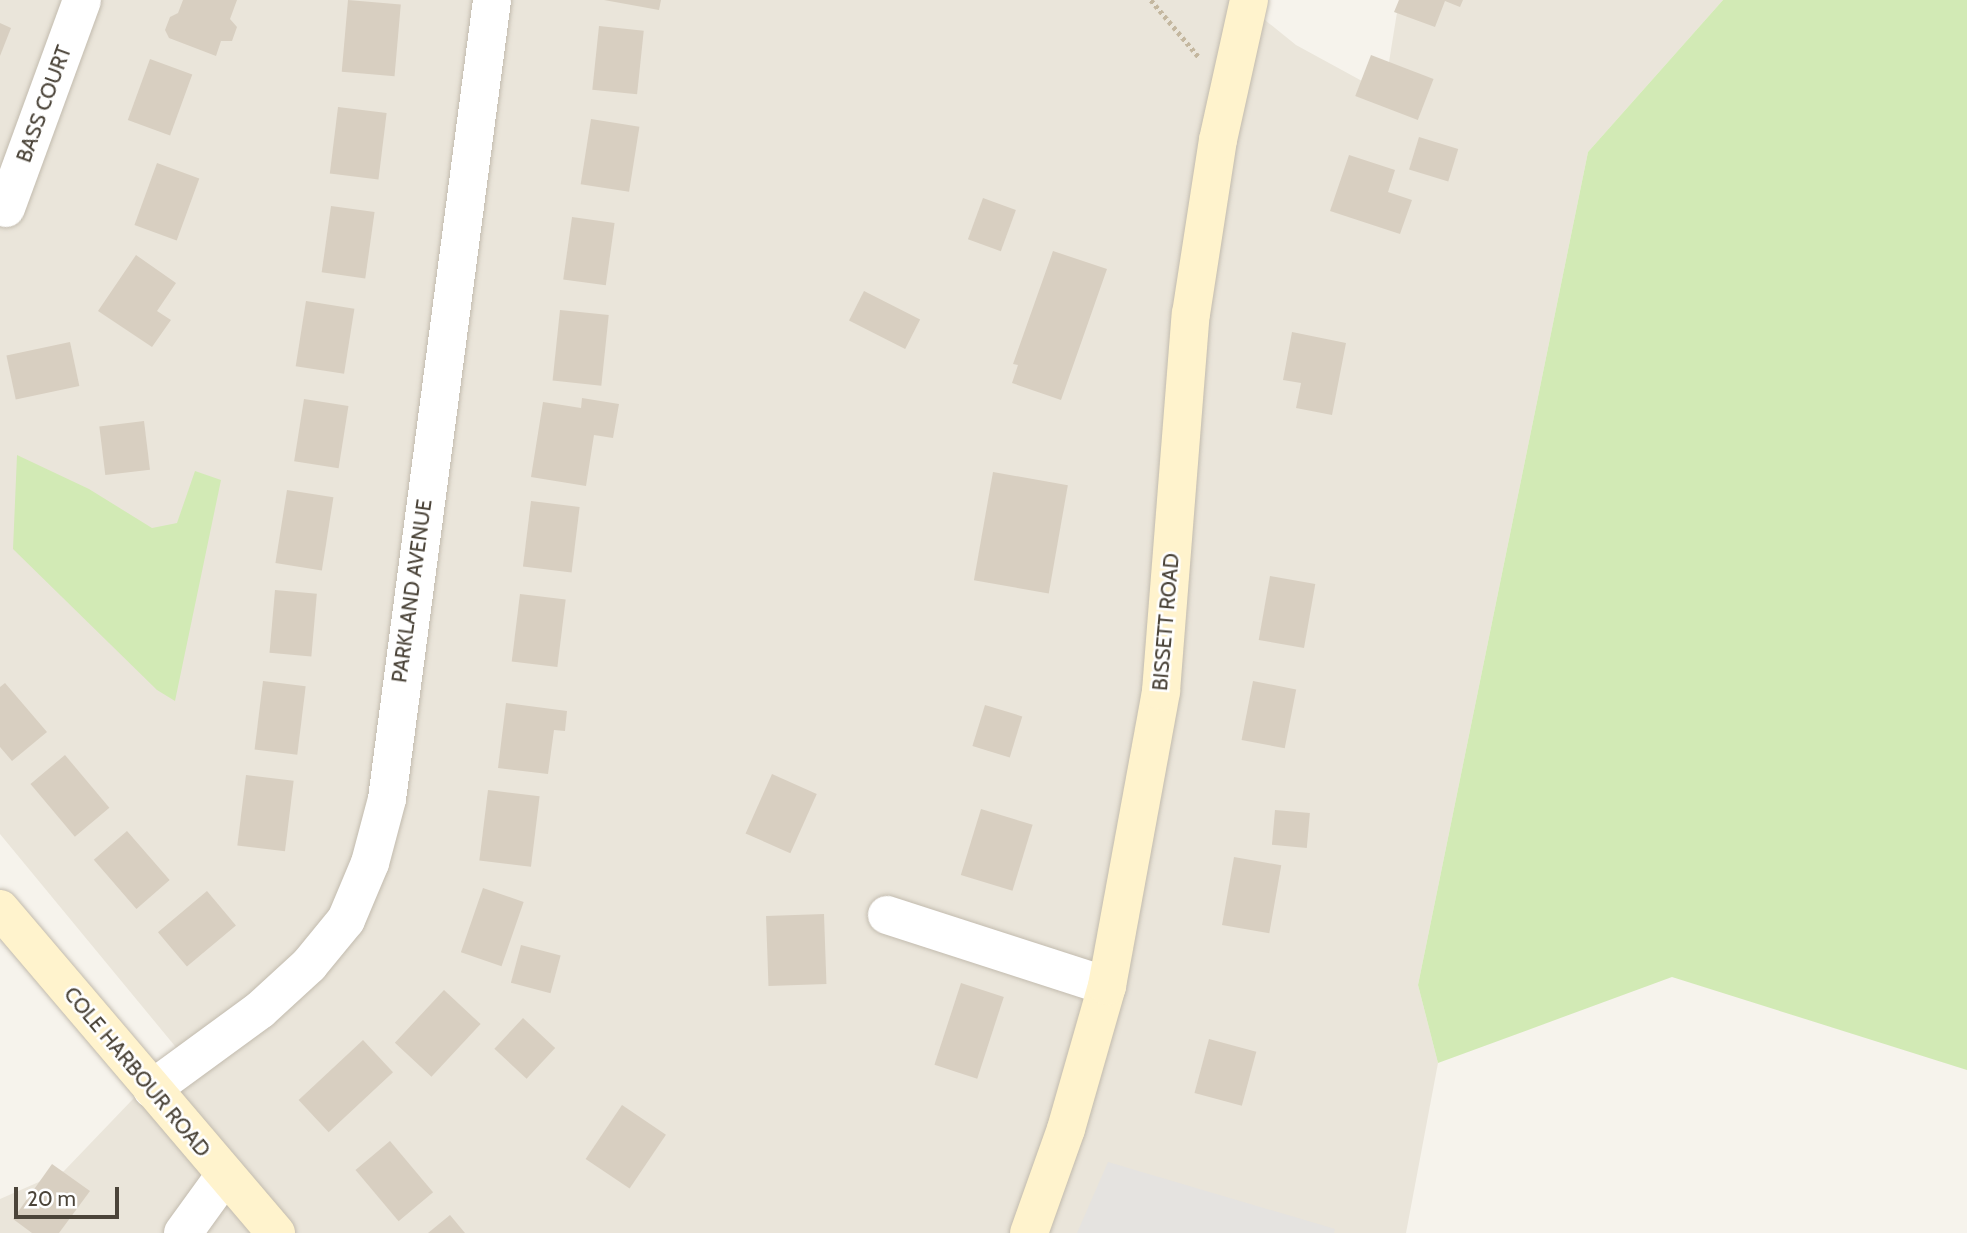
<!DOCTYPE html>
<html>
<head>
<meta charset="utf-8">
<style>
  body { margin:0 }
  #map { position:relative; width:1967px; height:1233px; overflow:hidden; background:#f6f3ec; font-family:Cabin,sans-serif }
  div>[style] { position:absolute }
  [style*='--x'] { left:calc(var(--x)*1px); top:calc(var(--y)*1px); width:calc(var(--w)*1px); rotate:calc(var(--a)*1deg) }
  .residential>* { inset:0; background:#eae5da }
  .green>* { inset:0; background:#d2eab5 }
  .parking>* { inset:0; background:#e5e3e0 }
  .building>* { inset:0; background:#d8cfc1; transform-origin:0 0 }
  .path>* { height:4.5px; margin-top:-2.25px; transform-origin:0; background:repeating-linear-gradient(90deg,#c4b79f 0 3.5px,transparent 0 7px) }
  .roads { filter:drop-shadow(0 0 2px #c2bbae) drop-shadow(0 0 2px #c2bbae) }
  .street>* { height:38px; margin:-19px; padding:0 19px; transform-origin:19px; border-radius:19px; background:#fff }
  .secondary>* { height:38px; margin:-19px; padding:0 19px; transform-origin:19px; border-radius:19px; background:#fff3cd }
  span { translate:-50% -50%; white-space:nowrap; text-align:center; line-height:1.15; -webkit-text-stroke:5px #fff; paint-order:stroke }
  .street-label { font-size:21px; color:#4b4439 }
  .scale { position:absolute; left:14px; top:1187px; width:105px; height:32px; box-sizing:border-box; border:4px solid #4b4439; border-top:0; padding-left:9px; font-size:21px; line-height:24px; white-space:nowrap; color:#4b4439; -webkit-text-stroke:5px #fff; paint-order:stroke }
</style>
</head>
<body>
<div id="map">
  <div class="residential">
    <i style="clip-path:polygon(0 0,1240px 0,1296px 45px,1384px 93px,1399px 0,1723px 0,1588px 152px,1418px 985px,1438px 1063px,1406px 1233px,0 1233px,0 1199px,64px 1171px,179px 1051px,0 834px)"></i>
  </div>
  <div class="green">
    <i style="clip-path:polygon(1723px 0,1967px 0,1967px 1070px,1672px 977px,1438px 1063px,1418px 985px,1588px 152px)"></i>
    <i style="clip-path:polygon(17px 455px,89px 489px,152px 528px,177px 523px,195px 471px,221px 480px,175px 701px,157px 690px,13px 549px)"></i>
  </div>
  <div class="parking">
    <i style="clip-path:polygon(1108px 1162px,1335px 1229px,1334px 1233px,1077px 1233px)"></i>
  </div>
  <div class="building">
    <i style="clip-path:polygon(183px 0,237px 0,230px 19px,237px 27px,232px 41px,221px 41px,216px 56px,169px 38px,165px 30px,170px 17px,178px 13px)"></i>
    <i style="left:348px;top:0;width:53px;height:72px;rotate:5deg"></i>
    <i style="clip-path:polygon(604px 0,661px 0,659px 10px)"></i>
    <i style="clip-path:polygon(1399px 0,1463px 0,1460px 7px,1445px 1px,1435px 27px,1394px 12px)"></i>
    <i style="clip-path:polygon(0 23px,11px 28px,0 56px)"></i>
    <i style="left:599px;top:26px;width:45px;height:64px;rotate:6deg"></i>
    <i style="left:1371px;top:55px;width:67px;height:44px;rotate:21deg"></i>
    <i style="left:150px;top:59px;width:45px;height:65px;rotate:20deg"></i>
    <i style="left:338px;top:107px;width:49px;height:67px;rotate:7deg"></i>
    <i style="left:591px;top:119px;width:49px;height:66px;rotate:9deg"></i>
    <i style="left:1419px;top:137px;width:41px;height:34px;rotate:17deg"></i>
    <i style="clip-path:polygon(1349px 155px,1395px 170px,1388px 192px,1412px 200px,1400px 234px,1330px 211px)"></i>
    <i style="left:157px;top:163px;width:45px;height:66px;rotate:20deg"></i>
    <i style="left:983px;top:198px;width:35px;height:44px;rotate:20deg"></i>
    <i style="left:331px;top:206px;width:44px;height:67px;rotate:8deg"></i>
    <i style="left:572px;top:217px;width:43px;height:63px;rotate:8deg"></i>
    <i style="clip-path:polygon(1053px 251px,1107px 269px,1061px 400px,1012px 383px,1018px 365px,1013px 364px)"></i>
    <i style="clip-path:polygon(136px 255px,176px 283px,157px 311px,171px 320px,152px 347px,98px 311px)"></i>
    <i style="left:864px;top:291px;width:63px;height:33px;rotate:27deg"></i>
    <i style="left:306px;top:301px;width:49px;height:66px;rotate:9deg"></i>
    <i style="left:560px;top:310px;width:49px;height:71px;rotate:6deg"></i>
    <i style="clip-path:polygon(1292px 332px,1346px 343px,1332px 415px,1296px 408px,1301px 383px,1283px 380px)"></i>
    <i style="left:70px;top:342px;width:45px;height:65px;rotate:78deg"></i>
    <i style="clip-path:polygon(582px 398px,619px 404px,613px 438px,594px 435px,586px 486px,531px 477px,543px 402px,581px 408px)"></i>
    <i style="left:304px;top:399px;width:45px;height:63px;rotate:9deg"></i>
    <i style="left:144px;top:421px;width:49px;height:45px;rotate:83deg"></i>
    <i style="left:993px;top:472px;width:76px;height:110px;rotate:10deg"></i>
    <i style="left:287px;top:490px;width:47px;height:74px;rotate:9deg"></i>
    <i style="left:531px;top:501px;width:49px;height:66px;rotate:7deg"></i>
    <i style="left:1270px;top:576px;width:46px;height:65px;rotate:10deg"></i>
    <i style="left:275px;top:590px;width:42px;height:63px;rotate:5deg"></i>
    <i style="left:520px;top:594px;width:46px;height:68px;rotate:7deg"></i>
    <i style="left:263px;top:681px;width:43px;height:69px;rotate:7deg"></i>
    <i style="left:1253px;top:681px;width:44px;height:60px;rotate:11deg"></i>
    <i style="clip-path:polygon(5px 683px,47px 732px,12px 761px,0 747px,0 687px)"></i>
    <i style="clip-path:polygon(506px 703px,567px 711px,565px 731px,554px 730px,548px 774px,498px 768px)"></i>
    <i style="left:985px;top:705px;width:39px;height:43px;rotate:17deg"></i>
    <i style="left:65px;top:755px;width:69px;height:45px;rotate:50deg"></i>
    <i style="left:772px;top:774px;width:49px;height:65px;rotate:24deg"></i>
    <i style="left:246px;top:775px;width:48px;height:71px;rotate:7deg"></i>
    <i style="left:488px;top:790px;width:52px;height:71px;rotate:7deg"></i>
    <i style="left:981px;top:809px;width:54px;height:69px;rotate:17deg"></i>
    <i style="left:1275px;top:810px;width:35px;height:35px;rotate:5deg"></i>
    <i style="left:127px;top:831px;width:65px;height:44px;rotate:49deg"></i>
    <i style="left:1234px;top:857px;width:48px;height:69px;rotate:10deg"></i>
    <i style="left:483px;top:888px;width:43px;height:68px;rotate:19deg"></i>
    <i style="left:207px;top:891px;width:45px;height:64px;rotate:50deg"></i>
    <i style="left:824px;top:914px;width:70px;height:58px;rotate:88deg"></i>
    <i style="left:521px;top:945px;width:41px;height:39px;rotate:15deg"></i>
    <i style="left:961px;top:983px;width:45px;height:86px;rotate:18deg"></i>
    <i style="left:444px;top:990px;width:50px;height:72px;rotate:43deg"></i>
    <i style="left:523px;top:1018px;width:44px;height:42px;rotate:43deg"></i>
    <i style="left:1209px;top:1039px;width:49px;height:56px;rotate:15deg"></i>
    <i style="left:363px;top:1040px;width:44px;height:88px;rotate:47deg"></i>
    <i style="left:622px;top:1105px;width:53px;height:65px;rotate:34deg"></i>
    <i style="left:390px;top:1141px;width:67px;height:45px;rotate:50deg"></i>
    <i style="clip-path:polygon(52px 1164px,90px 1191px,59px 1233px,32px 1233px,13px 1219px)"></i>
    <i style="clip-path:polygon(450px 1215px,465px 1233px,428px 1233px)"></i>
  </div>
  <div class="path">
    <i style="--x:1151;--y:0;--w:75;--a:49.9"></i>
  </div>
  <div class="roads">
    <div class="street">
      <i style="--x:6;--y:208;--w:221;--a:-69.9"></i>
      <i style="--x:887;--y:915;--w:231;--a:17.9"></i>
      <i style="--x:152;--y:1089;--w:134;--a:-36.2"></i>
      <i style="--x:260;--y:1010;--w:67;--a:-42.6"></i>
      <i style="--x:309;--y:965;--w:58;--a:-50.6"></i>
      <i style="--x:346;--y:920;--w:62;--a:-67.2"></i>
      <i style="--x:370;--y:863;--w:66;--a:-75.1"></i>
      <i style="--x:387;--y:799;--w:806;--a:-82.51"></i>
      <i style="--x:183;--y:1233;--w:72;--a:-54.1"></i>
    </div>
    <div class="secondary">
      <i style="--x:0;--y:909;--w:426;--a:49.6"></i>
      <i style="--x:1029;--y:1233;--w:110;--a:-70.4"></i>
      <i style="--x:1066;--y:1129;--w:149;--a:-74"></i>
      <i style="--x:1107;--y:986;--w:300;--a:-79.6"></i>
      <i style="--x:1161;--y:691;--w:378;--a:-85.5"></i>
      <i style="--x:1191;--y:314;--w:176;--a:-81.2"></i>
      <i style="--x:1218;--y:140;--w:143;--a:-77.5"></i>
    </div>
  </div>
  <div class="street-label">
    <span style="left:44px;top:104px;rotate:-70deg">BASS COURT</span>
    <span style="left:412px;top:591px;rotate:-82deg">PARKLAND AVENUE</span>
    <span style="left:1166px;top:622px;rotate:-85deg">BISSETT ROAD</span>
    <span style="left:137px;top:1072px;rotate:50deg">COLE HARBOUR ROAD</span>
  </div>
  <div class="scale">20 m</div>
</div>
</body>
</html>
